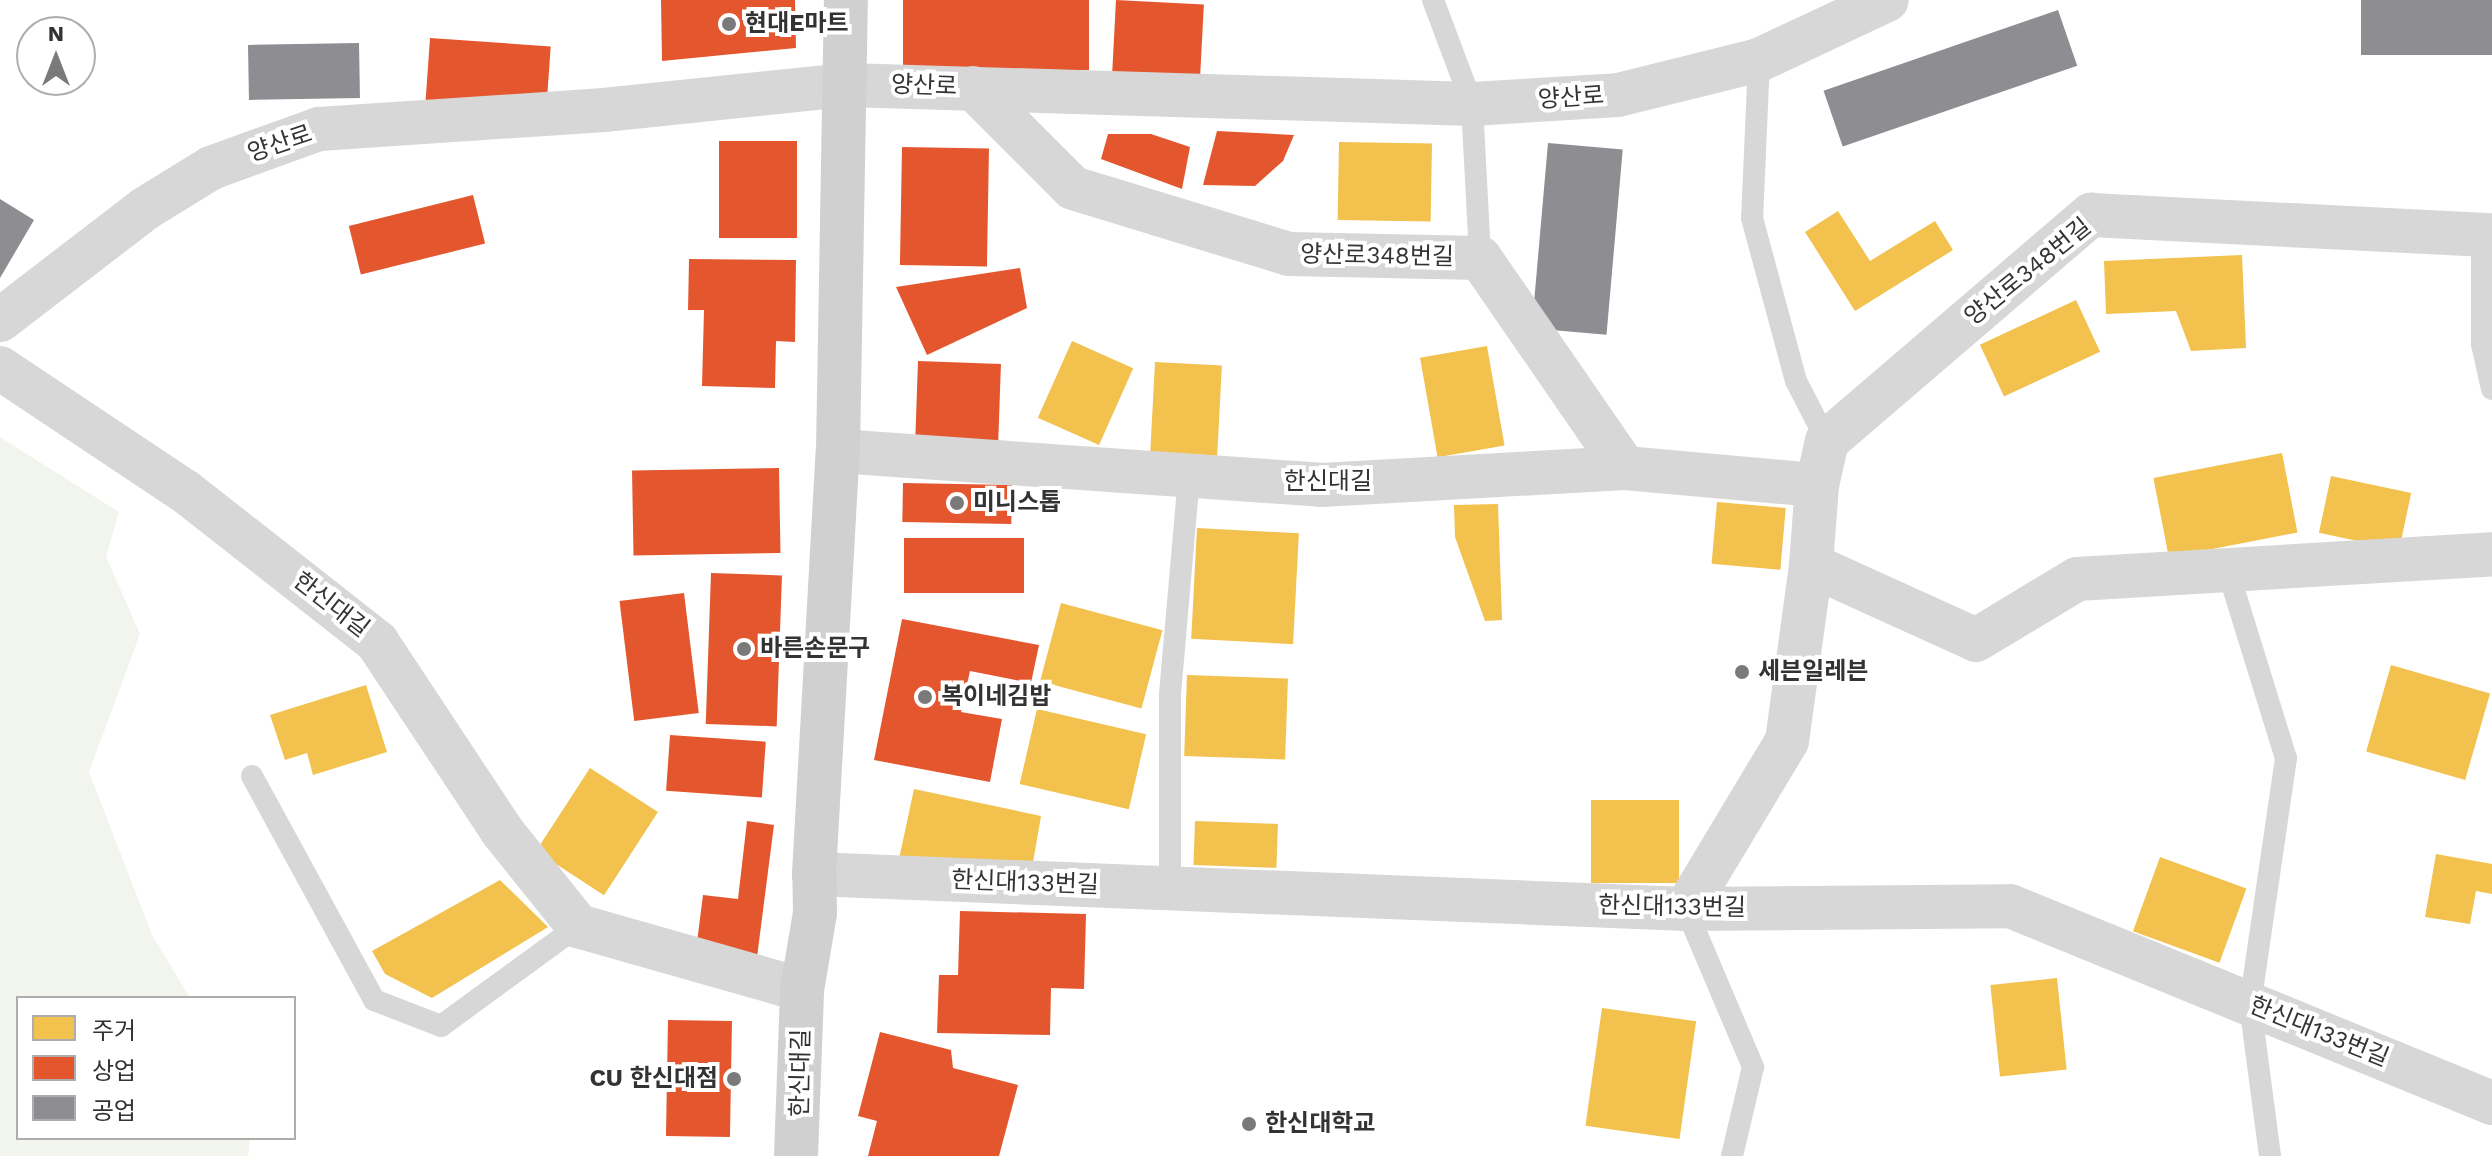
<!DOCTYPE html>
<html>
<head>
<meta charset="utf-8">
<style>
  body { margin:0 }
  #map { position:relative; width:2492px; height:1156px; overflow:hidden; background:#fff; font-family:"Work Sans","Noto Sans KR",sans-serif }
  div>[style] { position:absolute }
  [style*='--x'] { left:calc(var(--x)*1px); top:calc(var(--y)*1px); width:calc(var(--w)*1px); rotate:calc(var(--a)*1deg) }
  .green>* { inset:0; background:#f1f5ed }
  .homes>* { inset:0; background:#f2c14e; transform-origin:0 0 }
  .shops>* { inset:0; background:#e4572e; transform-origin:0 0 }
  .industry>* { inset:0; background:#8d8d92; transform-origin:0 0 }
  .lane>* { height:22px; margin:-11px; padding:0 11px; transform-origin:11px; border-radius:11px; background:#d7d7d7 }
  .street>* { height:44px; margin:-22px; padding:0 22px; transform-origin:22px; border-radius:22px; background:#d7d7d7 }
  .secondary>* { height:44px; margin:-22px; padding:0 22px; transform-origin:22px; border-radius:22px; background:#d0d0d0 }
  .dots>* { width:22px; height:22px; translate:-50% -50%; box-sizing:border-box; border:4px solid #fff; border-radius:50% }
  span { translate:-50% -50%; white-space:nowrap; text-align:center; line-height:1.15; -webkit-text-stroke:8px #fff; paint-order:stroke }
  .poi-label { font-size:24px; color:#333; font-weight:700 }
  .left { translate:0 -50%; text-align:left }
  .right { translate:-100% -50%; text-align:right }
  .street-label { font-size:24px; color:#333 }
  .legend { position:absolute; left:16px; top:996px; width:280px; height:144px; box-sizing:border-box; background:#fff; border:2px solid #adadad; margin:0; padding:10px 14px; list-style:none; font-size:24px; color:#333 }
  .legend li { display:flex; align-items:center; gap:16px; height:40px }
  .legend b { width:40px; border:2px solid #adadad }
  .north { position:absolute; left:16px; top:16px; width:80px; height:80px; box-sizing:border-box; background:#fff; border:2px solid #adadad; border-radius:50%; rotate:0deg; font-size:22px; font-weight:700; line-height:32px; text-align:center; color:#333 }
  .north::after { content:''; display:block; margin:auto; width:28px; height:36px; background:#7a7a7a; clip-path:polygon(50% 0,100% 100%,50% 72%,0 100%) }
</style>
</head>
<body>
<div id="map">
  <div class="green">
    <i style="clip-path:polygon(0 437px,119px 512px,106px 557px,140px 634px,89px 772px,152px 935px,190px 998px,18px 998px,18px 1138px,250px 1138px,248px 1156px,0 1156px)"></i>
  </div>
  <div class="homes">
    <i style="left:1339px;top:142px;width:93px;height:78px;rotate:1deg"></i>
    <i style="clip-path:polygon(1838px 211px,1870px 261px,1935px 221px,1953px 250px,1855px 311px,1805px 232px)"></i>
    <i style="clip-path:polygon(2242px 255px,2246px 348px,2191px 351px,2176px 311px,2106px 314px,2104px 261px)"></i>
    <i style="left:2076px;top:300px;width:57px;height:106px;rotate:65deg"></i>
    <i style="left:1072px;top:341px;width:67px;height:84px;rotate:24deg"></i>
    <i style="left:1487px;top:346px;width:101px;height:68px;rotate:80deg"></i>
    <i style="left:1155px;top:362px;width:67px;height:90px;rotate:3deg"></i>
    <i style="left:2282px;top:453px;width:81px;height:131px;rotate:79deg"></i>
    <i style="left:2331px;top:476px;width:82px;height:58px;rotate:12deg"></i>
    <i style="left:1717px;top:502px;width:69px;height:62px;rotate:5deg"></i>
    <i style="clip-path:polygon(1498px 504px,1502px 620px,1485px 621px,1455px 537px,1454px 505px)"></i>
    <i style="left:1197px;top:528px;width:102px;height:111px;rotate:3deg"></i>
    <i style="left:1061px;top:603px;width:105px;height:81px;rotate:15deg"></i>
    <i style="left:2391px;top:665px;width:103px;height:90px;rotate:16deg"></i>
    <i style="left:1187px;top:675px;width:101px;height:81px;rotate:2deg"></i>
    <i style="clip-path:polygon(366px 685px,387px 752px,313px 775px,307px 753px,285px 760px,270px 715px)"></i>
    <i style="left:1037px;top:709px;width:112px;height:77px;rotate:13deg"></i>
    <i style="left:590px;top:768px;width:81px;height:99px;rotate:33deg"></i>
    <i style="clip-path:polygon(914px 789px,1041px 816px,1032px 868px,899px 859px)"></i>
    <i style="left:1591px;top:800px;width:88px;height:83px"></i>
    <i style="left:1195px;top:821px;width:83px;height:44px;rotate:2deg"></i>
    <i style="clip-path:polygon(2436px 854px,2492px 864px,2492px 894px,2476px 891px,2470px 924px,2425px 917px)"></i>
    <i style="left:2160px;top:857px;width:92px;height:79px;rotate:20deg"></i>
    <i style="clip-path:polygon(500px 880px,548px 927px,432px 998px,385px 974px,372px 951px)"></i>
    <i style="left:2057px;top:978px;width:92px;height:67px;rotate:84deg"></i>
    <i style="left:1602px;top:1008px;width:95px;height:119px;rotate:8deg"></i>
  </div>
  <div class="shops">
    <i style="clip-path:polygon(661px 0,795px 0,796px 48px,662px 61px)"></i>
    <i style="left:903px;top:0;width:186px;height:70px"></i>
    <i style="left:1116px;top:0;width:88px;height:74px;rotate:3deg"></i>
    <i style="left:430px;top:38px;width:121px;height:63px;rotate:4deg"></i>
    <i style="clip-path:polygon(1217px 131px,1294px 135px,1283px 161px,1255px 186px,1203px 185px)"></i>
    <i style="clip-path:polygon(1108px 134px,1151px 134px,1190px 147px,1182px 189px,1101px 159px)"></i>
    <i style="left:719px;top:141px;width:78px;height:97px"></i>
    <i style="left:902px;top:147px;width:87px;height:118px;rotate:1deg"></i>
    <i style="left:473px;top:195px;width:50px;height:128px;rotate:76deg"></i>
    <i style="clip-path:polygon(689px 259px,796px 260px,795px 342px,776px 341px,775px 388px,702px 386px,704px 310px,688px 310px)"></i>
    <i style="clip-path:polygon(1020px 268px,1027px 308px,927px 355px,896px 287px)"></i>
    <i style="left:918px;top:361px;width:83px;height:80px;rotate:2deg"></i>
    <i style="left:779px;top:468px;width:85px;height:147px;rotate:89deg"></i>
    <i style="left:903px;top:483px;width:109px;height:39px;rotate:1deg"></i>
    <i style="left:904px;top:538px;width:120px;height:55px"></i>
    <i style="left:711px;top:573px;width:71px;height:151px;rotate:2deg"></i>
    <i style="left:684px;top:593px;width:121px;height:65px;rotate:83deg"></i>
    <i style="clip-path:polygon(902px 619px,1039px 645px,1031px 683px,970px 671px,961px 712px,1002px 719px,990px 782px,874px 760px)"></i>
    <i style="left:670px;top:735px;width:96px;height:56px;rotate:4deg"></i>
    <i style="clip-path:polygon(747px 821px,774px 825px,756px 965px,695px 958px,703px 895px,738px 899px)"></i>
    <i style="clip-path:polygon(960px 911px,1086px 914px,1084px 989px,1051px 988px,1050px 1035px,937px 1033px,939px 975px,958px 975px)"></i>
    <i style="left:668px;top:1020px;width:64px;height:116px;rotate:1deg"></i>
    <i style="clip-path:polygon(880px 1032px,951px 1050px,953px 1068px,1018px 1085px,999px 1156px,868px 1156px,877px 1121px,858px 1116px)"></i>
  </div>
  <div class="industry">
    <i style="left:2361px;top:0;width:131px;height:55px"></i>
    <i style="left:2058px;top:10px;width:59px;height:248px;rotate:71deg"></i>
    <i style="left:359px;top:43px;width:55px;height:111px;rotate:89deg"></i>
    <i style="left:1548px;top:143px;width:75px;height:186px;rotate:5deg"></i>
    <i style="clip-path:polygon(0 199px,34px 220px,0 278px)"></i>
  </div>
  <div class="lane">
    <i style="--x:1433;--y:0;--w:111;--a:69.4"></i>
    <i style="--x:1472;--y:104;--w:154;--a:87"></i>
    <i style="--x:1759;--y:60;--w:158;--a:92.5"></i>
    <i style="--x:1752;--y:218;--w:169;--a:74.9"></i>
    <i style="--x:1796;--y:381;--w:68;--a:62.7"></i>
    <i style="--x:2482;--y:235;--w:109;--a:90"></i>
    <i style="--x:2482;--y:344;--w:46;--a:77.5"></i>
    <i style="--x:2228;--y:571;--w:196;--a:72.8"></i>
    <i style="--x:2286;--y:758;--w:249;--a:98.3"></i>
    <i style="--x:2250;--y:1004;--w:153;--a:82.5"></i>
    <i style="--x:252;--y:776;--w:255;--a:61.4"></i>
    <i style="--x:374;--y:1000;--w:72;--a:21.2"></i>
    <i style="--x:441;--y:1026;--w:170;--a:-36.1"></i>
    <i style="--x:1170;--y:889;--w:195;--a:-90"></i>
    <i style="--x:1170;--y:694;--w:219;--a:-85"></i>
    <i style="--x:1686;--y:909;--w:172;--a:67"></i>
    <i style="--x:1753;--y:1067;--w:91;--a:103.3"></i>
  </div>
  <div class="street">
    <i style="--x:973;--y:88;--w:141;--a:45"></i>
    <i style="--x:1073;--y:188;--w:226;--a:17"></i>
    <i style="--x:1289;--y:254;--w:191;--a:1.2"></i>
    <i style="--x:1480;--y:258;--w:255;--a:55.4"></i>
    <i style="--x:0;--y:320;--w:184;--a:-37.5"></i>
    <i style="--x:146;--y:208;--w:76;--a:-31.6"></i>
    <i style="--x:211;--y:168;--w:115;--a:-19.9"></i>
    <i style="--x:319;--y:129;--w:286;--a:-3.8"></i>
    <i style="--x:604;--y:110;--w:244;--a:-5.9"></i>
    <i style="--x:847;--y:85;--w:625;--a:1.74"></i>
    <i style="--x:1472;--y:104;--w:146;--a:-3.5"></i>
    <i style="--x:1618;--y:95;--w:145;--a:-13.9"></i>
    <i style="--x:1759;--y:60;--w:141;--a:-25.1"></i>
    <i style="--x:0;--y:368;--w:224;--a:33.7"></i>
    <i style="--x:186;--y:492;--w:243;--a:38.1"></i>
    <i style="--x:377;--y:642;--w:227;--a:56.5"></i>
    <i style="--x:502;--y:831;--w:122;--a:51.3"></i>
    <i style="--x:578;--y:926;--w:233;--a:15.9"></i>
    <i style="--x:838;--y:451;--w:484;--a:4"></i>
    <i style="--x:1321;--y:485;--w:304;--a:-3.2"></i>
    <i style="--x:1625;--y:468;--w:193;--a:5.1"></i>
    <i style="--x:1811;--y:565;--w:181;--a:24.4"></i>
    <i style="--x:1976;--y:640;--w:118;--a:-31.1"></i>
    <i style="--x:2077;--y:579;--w:416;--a:-3.4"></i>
    <i style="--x:814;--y:874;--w:873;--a:2.3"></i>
    <i style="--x:1686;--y:909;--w:324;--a:-0.5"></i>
    <i style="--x:2010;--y:906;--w:521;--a:22.23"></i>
    <i style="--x:1686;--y:909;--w:196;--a:-59"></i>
    <i style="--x:1787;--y:741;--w:178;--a:-82.2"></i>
    <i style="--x:1811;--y:565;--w:80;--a:-85.7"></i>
    <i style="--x:1817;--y:485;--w:45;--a:-77.2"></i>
    <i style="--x:1827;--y:441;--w:348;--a:-40.6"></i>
    <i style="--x:2091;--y:215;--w:401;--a:2.9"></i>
  </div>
  <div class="secondary">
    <i style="--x:796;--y:1156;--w:166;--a:-87.9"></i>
    <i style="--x:802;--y:990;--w:78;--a:-80.4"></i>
    <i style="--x:815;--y:913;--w:39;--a:-91"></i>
    <i style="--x:814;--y:874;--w:424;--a:-86.8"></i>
    <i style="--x:838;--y:451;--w:451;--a:-89"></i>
  </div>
  <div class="dots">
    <i style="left:729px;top:24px;background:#7a7a7a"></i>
    <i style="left:957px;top:503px;background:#7a7a7a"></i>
    <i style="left:744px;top:649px;background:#7a7a7a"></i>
    <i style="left:1742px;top:672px;background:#7a7a7a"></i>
    <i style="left:925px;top:697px;background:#7a7a7a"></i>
    <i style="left:734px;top:1079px;background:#7a7a7a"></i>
    <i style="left:1249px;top:1124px;background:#7a7a7a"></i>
  </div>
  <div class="poi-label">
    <span class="left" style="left:745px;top:24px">현대E마트</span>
    <span class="left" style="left:973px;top:503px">미니스톱</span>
    <span class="left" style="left:760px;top:649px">바른손문구</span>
    <span class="left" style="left:1758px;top:672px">세븐일레븐</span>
    <span class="left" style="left:941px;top:697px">복이네김밥</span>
    <span class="right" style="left:718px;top:1079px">CU 한신대점</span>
    <span class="left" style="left:1265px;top:1124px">한신대학교</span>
  </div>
  <div class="street-label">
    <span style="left:924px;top:86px;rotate:2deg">양산로</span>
    <span style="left:1571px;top:98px;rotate:-4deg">양산로</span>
    <span style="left:280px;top:144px;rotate:-19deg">양산로</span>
    <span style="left:1377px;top:256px;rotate:1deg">양산로348번길</span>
    <span style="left:2028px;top:272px;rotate:-39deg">양산로348번길</span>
    <span style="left:1328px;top:482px">한신대길</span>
    <span style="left:331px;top:605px;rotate:38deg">한신대길</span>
    <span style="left:1025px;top:883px;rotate:2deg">한신대133번길</span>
    <span style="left:1672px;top:907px;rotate:1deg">한신대133번길</span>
    <span style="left:2319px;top:1032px;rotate:22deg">한신대133번길</span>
    <span style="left:801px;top:1073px;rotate:-89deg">한신대길</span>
  </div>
  <ul class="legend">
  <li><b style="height:22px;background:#f2c14e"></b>주거</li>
  <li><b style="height:22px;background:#e4572e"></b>상업</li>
  <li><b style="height:22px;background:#8d8d92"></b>공업</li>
  </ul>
  <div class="north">N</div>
</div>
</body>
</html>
